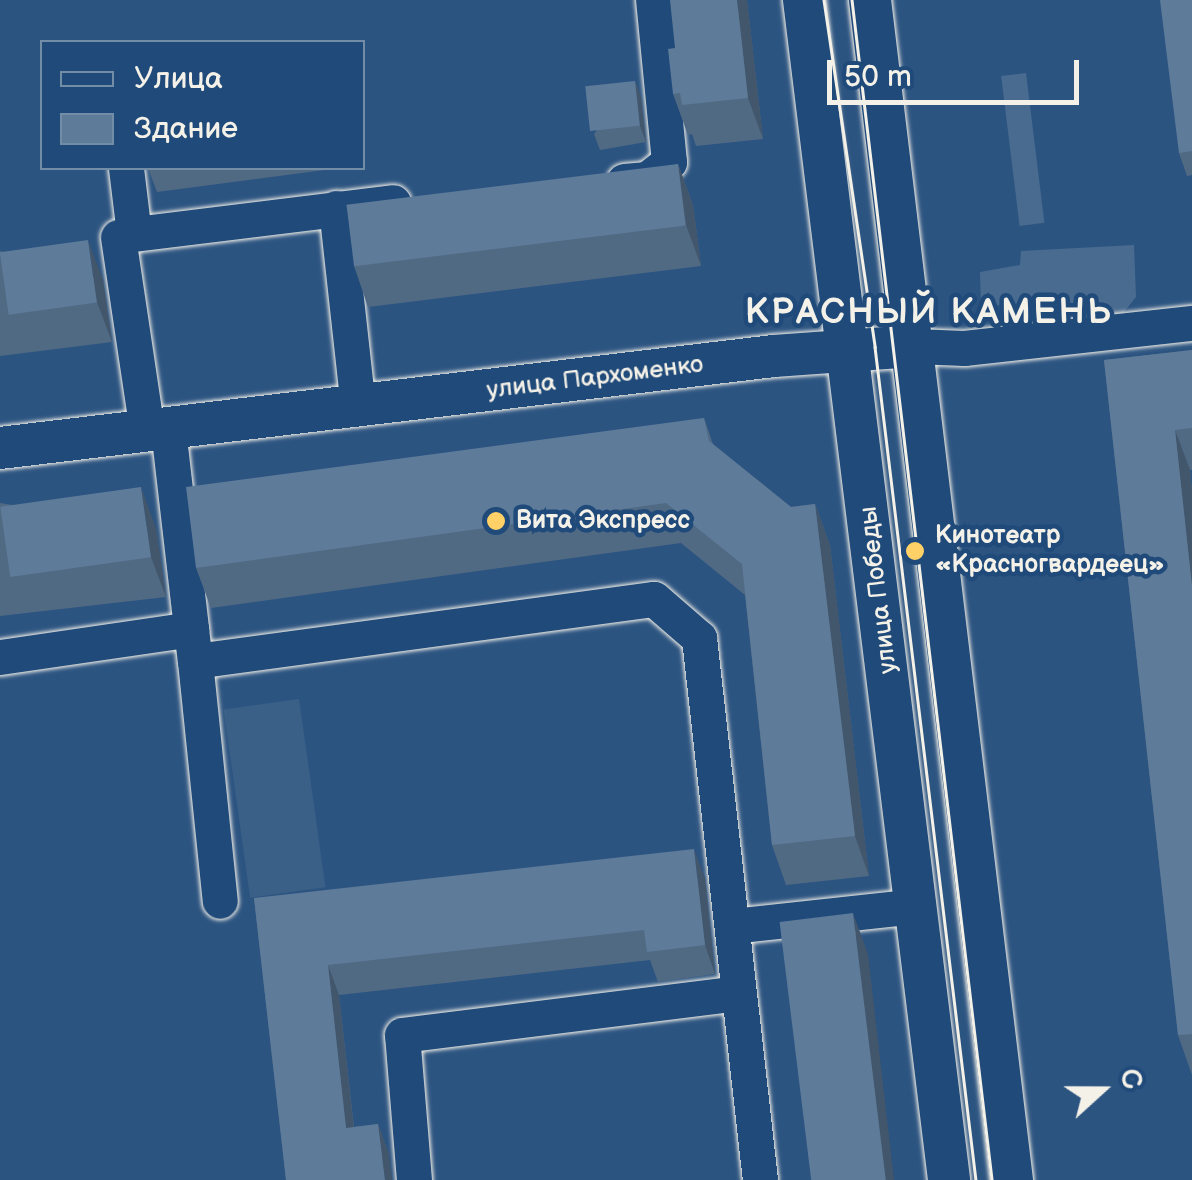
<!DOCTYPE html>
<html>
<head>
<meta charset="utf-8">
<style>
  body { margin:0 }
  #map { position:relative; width:1192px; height:1180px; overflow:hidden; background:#2c5481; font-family:"Balsamiq Sans",sans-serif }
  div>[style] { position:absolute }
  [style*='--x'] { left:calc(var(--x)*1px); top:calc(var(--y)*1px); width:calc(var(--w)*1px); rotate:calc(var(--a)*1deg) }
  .built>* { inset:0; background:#3b6088; transform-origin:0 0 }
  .green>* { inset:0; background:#496b90; transform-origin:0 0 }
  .roads { filter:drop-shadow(0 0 2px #f4f1e8) drop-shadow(0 0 2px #f4f1e8) }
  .minor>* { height:35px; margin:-17.5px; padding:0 17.5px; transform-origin:17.5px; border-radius:17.5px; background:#1f4a7a }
  .major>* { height:42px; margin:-21px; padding:0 21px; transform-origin:21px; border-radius:21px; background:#1f4a7a }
  .tram>* { height:2.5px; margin:-1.25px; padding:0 1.25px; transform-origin:1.25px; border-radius:1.25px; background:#f4f1e8 }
  .wall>* { inset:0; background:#516a84 }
  .shaded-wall>* { inset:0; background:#42566c }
  .building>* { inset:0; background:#5e7b9a; transform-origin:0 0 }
  .dots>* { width:28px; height:28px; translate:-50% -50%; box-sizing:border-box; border:5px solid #1f4a7a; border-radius:50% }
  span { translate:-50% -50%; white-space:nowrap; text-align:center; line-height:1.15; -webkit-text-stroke:9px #1f4a7a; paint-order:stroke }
  .street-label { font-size:25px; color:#f4f1e8 }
  .poi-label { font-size:25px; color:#f4f1e8; font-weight:700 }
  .left { translate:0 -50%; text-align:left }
  .district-label { font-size:35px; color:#f4f1e8; font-weight:700; letter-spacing:2.5px }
  .legend { position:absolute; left:40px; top:40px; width:325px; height:130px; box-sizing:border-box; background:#1f4a7a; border:2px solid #748da6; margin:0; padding:12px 18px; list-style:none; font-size:30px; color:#f4f1e8 }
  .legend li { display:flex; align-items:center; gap:20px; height:50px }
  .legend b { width:50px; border:2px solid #748da6 }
  .north { position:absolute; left:1052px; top:1040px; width:100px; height:100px; -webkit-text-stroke:8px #1f4a7a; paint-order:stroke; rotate:69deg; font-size:28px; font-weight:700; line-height:40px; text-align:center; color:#f4f1e8 }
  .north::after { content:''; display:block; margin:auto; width:35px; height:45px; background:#f4f1e8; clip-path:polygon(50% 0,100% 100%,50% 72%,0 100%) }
  .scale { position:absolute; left:827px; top:60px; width:252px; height:45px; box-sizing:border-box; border:5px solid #f4f1e8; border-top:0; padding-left:12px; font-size:30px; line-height:35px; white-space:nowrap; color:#f4f1e8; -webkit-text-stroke:8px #1f4a7a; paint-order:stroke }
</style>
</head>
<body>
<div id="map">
  <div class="built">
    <i style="left:299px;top:699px;width:190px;height:76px;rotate:82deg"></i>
  </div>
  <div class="green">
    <i style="left:1026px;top:73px;width:151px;height:25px;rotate:83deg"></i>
    <i style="clip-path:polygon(1134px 245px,1136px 297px,1120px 317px,1048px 303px,981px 306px,980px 272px,1020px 265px,1021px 251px)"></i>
  </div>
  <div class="roads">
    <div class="minor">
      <i style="--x:126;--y:168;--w:66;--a:83.1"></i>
      <i style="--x:134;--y:234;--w:261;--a:-7"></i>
      <i style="--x:624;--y:181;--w:23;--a:-5"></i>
      <i style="--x:647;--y:179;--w:28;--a:-38"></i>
      <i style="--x:669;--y:162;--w:163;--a:-95.6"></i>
      <i style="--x:336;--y:208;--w:201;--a:83.7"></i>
      <i style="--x:118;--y:237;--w:196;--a:81.5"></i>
      <i style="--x:914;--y:346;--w:50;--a:2.3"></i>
      <i style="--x:964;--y:348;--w:229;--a:-6.3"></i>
      <i style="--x:168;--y:429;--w:201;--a:83.4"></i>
      <i style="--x:0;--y:657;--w:193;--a:-8.3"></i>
      <i style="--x:191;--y:629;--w:32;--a:83"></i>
      <i style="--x:195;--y:661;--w:463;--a:-7.7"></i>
      <i style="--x:654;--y:599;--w:60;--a:40.9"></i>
      <i style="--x:699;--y:638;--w:545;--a:83.58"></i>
      <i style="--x:195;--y:661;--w:241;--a:84.1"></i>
      <i style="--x:732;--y:926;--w:185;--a:-6.2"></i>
      <i style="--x:414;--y:1180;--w:145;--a:-94.7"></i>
      <i style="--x:402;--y:1035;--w:339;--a:-7.1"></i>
    </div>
    <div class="major">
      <i style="--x:804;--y:0;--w:1189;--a:82.99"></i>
      <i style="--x:870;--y:0;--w:1189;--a:83.14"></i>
      <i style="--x:0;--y:448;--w:779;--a:-6.78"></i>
      <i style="--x:774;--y:356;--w:140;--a:-4.1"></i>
    </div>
  </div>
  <div class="tram">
    <i style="--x:824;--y:0;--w:351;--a:81.6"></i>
    <i style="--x:875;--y:347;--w:839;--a:83.09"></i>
    <i style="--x:852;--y:0;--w:1188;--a:83.23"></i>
  </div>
  <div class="wall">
    <i style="clip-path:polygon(747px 0,763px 139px,696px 146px,692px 134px,688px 135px,673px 94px,675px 48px)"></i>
    <i style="clip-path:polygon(1192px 0,1192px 175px,1187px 176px,1179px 153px)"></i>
    <i style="clip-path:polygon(635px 81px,641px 97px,646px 142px,600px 150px,594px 134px)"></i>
    <i style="clip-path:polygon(678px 164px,693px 205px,701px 266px,368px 307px,354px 266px)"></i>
    <i style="clip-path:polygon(148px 168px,340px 168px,157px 192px)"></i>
    <i style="clip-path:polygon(0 251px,103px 280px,112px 342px,0 356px)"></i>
    <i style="clip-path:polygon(1192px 350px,1192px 470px,1190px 470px,1192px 492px,1192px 1075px,1178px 1035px,1104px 360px)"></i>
    <i style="clip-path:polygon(704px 418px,713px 444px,791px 507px,815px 504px,830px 545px,869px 876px,786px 885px,772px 845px,745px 595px,681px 543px,211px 608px,196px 568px)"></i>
    <i style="clip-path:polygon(0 503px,156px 528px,166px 597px,0 616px)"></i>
    <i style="clip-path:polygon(705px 878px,715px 974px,658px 982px,650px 960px,339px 995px,354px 1127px,378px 1124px,389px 1154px,286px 1180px,254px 898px)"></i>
  </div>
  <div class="shaded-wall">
    <i style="clip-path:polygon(737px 0,747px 0,763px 139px,748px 98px)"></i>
    <i style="clip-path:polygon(635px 81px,641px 97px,646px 142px,640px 126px)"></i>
    <i style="clip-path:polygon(678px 164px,693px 205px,701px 266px,686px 225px)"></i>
    <i style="clip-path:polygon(88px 240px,103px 280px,112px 342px,97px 302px)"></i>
    <i style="clip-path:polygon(1175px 430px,1190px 470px,1192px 492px,1192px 586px)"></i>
    <i style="clip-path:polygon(141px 487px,156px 528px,166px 597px,151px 557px)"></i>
    <i style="clip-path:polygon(815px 504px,830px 545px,869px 876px,855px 836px)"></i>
    <i style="clip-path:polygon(694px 849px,705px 878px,715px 974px,705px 945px)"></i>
    <i style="clip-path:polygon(853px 913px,868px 954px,894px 1180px,884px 1180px)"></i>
    <i style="clip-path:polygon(328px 965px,339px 995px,357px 1157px,346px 1128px)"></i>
    <i style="clip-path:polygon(378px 1124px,389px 1154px,392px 1180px,385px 1180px)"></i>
  </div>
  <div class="building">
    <i style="clip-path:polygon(670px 0,737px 0,748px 98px,682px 105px,680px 93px,673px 94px,668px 49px,675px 48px)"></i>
    <i style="clip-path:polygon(1160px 0,1192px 0,1192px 151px,1179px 153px)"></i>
    <i style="left:635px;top:81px;width:45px;height:50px;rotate:84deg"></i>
    <i style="left:678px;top:164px;width:62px;height:334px;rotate:83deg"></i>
    <i style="left:88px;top:240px;width:63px;height:89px;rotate:82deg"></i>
    <i style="clip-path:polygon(1192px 350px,1192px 428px,1175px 430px,1192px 586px,1192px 1034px,1178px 1035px,1104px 360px)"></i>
    <i style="clip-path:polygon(704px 418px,709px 441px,791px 507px,815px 504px,855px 836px,772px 845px,742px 564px,666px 503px,196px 568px,186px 487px)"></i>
    <i style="left:141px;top:487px;width:71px;height:142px;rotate:82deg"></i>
    <i style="clip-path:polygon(694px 849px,705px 945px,647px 952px,644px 930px,328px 965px,346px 1128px,378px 1124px,385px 1180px,286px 1180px,254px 898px)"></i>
    <i style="left:853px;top:913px;width:269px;height:74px;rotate:83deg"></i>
  </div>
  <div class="dots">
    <i style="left:496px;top:521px;background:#ffd166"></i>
    <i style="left:915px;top:551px;background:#ffd166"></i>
  </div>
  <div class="street-label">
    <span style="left:595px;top:378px;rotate:-7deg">улица Пархоменко</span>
    <span style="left:879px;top:590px;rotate:-97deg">улица Победы</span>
  </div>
  <div class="poi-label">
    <span class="left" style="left:516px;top:521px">Вита Экспресс</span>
    <span class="left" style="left:935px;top:551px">Кинотеатр<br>«Красногвардеец»</span>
  </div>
  <div class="district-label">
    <span style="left:929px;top:313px">КРАСНЫЙ КАМЕНЬ</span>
  </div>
  <ul class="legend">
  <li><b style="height:12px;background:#1f4a7a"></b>Улица</li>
  <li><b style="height:28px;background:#5e7b9a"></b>Здание</li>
  </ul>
  <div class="north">С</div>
  <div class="scale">50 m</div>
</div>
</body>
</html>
